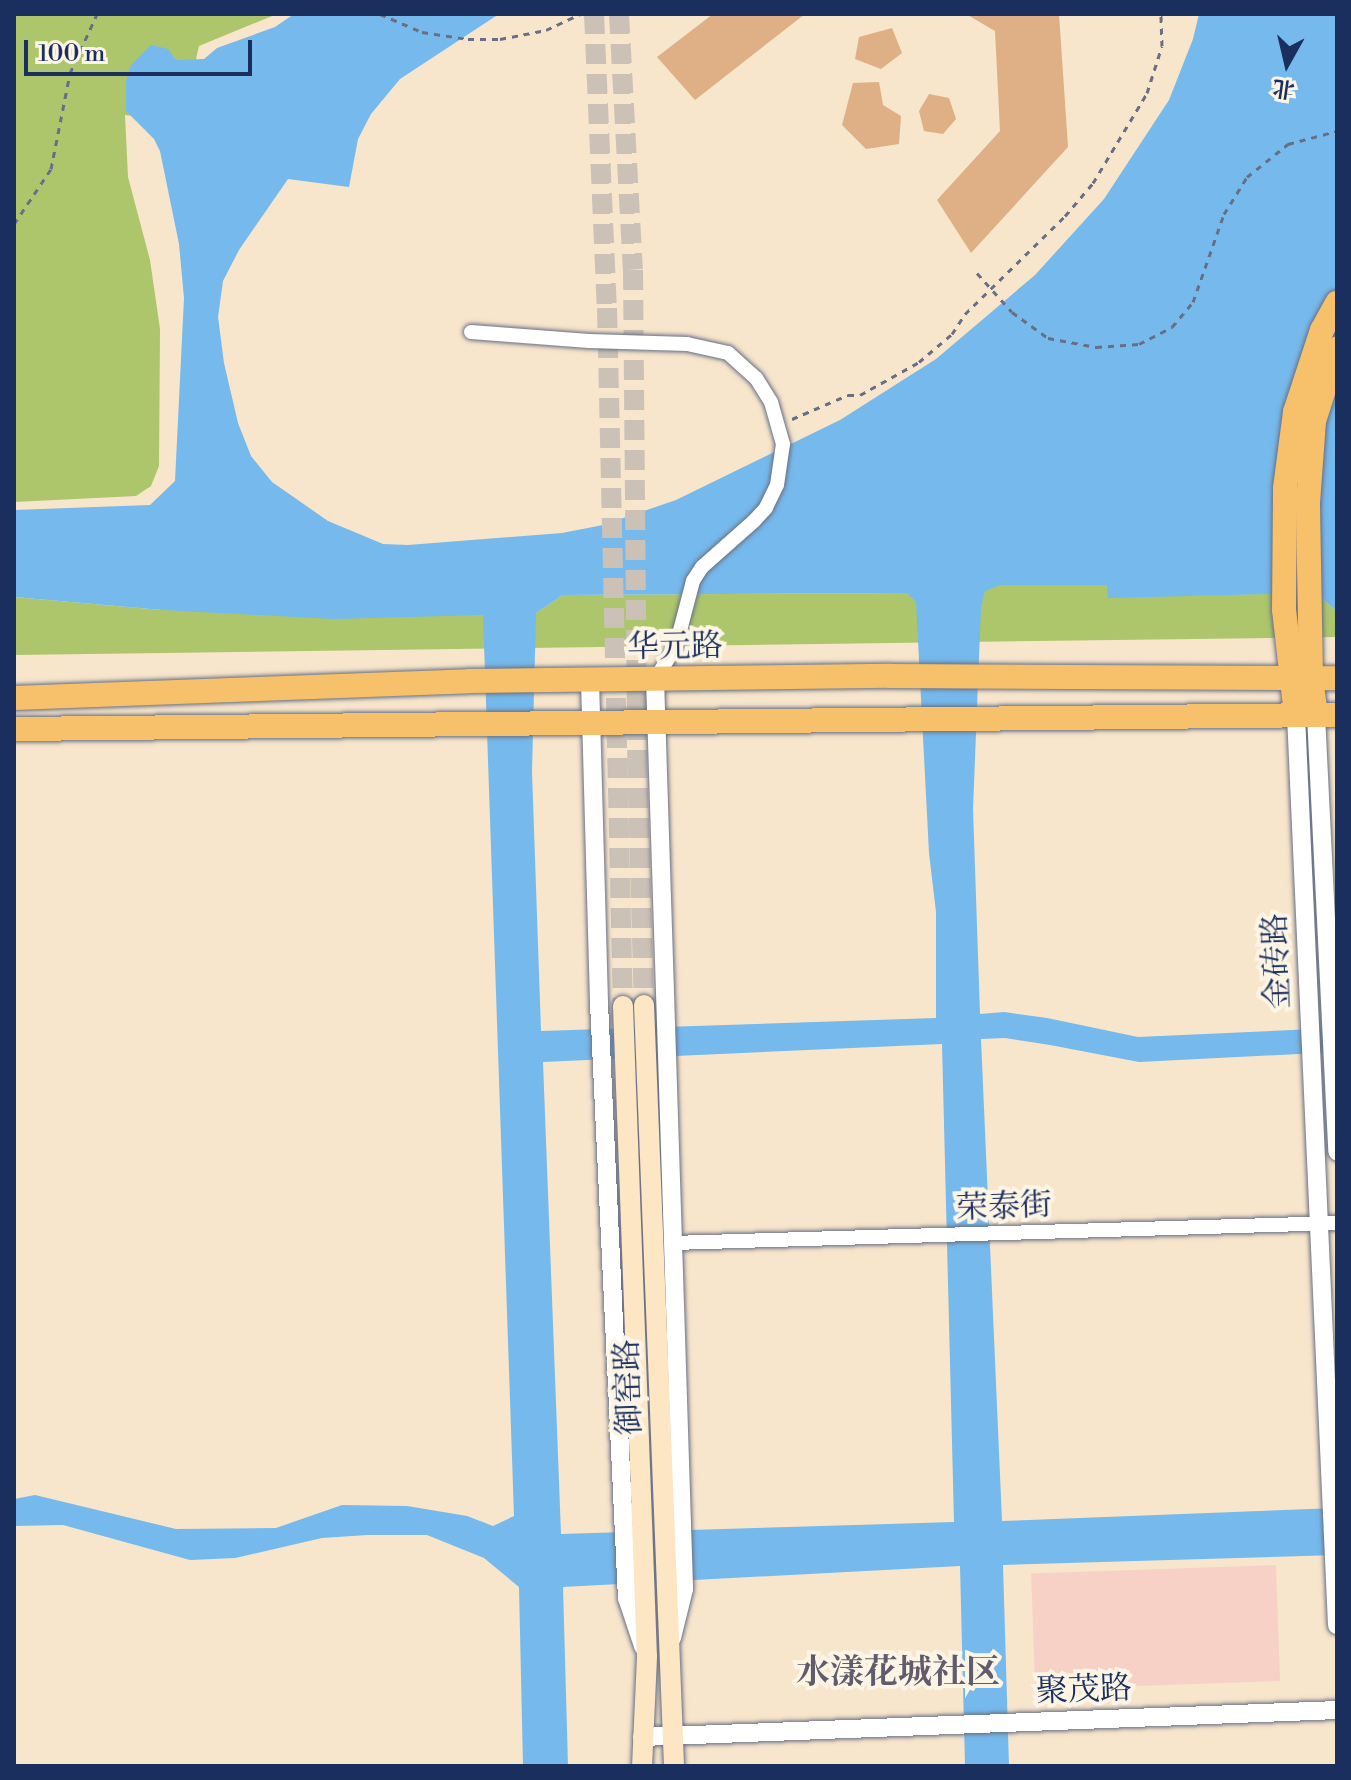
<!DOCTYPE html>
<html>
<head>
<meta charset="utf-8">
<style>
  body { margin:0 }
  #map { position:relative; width:1351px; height:1780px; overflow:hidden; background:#f7e5cc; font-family:"Libre Bodoni","Noto Serif SC",serif }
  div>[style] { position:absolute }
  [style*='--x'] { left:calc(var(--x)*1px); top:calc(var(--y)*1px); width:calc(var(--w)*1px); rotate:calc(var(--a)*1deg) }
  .built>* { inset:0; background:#f7d1c6; transform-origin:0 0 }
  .green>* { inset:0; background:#adc66c }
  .water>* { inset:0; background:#76b9ec }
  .building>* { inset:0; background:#dfaf86 }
  .secondary-tunnel>* { height:20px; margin-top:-10px; transform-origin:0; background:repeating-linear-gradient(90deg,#cbc1b6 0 20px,transparent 0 30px) }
  .path>* { height:3px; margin-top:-1.5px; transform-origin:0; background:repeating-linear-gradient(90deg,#686f84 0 6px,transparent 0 12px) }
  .roads { filter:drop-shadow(0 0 2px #686f84) drop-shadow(0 0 2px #686f84) }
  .minor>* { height:14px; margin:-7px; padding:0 7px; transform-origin:7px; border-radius:7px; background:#fff }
  .tertiary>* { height:18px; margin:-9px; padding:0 9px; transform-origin:9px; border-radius:9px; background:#fff }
  .secondary>* { height:20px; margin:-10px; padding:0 10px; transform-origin:10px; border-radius:10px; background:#fce6c4 }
  .primary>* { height:24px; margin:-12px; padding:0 12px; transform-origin:12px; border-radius:12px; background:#f7c06b }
  .path-bridge>* { height:3px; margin-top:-1.5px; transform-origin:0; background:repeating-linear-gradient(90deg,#686f84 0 6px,transparent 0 12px) }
  span { translate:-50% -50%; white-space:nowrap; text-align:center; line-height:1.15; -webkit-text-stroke:8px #fcf5e5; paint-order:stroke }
  .street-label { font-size:32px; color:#1b2f5e }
  .neighbourhood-label { font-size:34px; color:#605c6c; font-weight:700 }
  .frame { position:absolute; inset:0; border:16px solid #1b2f5e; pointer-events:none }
  .north { position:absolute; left:1247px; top:24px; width:80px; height:80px; -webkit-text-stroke:6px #fcf5e5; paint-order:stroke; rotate:188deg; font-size:22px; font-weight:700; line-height:32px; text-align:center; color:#1b2f5e }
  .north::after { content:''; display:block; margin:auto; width:28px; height:36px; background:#1b2f5e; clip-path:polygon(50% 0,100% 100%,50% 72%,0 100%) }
  .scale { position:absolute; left:24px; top:40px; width:228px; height:36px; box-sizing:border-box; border:4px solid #1b2f5e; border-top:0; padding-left:10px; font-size:24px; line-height:28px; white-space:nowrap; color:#1b2f5e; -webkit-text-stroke:6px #fcf5e5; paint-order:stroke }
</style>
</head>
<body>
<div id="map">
  <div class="built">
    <i style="left:1276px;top:1565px;width:116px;height:245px;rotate:88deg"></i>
  </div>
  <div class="green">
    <i style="clip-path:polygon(14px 14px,277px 14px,199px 46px,192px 77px,158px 119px,125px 115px,128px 177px,150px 260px,160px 329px,159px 466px,151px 486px,136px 496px,14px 502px)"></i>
    <i style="clip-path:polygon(999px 585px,1108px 585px,1108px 597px,1316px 593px,1337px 612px,1337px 637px,14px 655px,14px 597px,162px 610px,536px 613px,563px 595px,907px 593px)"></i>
  </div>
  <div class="water">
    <i style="clip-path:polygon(evenodd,294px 14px,499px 14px,400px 79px,371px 114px,358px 139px,349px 187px,288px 179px,239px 250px,223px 281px,218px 317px,224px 363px,238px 423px,251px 456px,272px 482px,328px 521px,383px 544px,408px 545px,562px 533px,603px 525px,676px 500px,840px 420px,936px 359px,1035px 275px,1104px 199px,1169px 100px,1193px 39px,1199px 14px,1337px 14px,1337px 612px,1316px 593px,1108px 598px,1107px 585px,1000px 585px,985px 591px,981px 607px,973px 809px,980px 1014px,1004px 1012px,1047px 1018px,1138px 1037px,1337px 1028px,1337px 1052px,1139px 1062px,1050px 1045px,1005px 1038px,981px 1039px,1002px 1521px,1337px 1508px,1337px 1555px,1003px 1565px,1009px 1766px,965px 1766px,960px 1566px,563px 1587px,568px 1766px,523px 1766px,519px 1587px,484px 1558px,427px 1535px,367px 1535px,322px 1538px,235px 1558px,190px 1560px,63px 1525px,14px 1526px,14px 1499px,35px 1495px,176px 1529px,276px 1528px,342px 1505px,407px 1506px,467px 1516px,493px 1526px,514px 1516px,483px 615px,334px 619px,162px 610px,14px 597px,14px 510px,150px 505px,175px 481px,184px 298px,179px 244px,160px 151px,154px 139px,126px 111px,126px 81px,131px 65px,151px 45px,168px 49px,176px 60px,204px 59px,217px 48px,275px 27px,294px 14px,907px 593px,916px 602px,929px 853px,936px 912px,936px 1018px,541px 1031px,532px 772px,536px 613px,563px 595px,907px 593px,294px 14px,942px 1044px,954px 1522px,561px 1534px,543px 1062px,942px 1044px)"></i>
  </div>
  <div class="building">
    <i style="clip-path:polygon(713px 14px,805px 14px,695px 100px,657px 57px)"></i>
    <i style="clip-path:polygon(966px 14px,1059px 14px,1068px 147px,971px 253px,937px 200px,1000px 131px,995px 31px)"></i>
    <i style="clip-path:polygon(892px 28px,902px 53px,881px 69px,855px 59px,859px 37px)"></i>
    <i style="clip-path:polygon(879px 82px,883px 105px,901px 116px,899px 144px,866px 149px,842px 125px,853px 83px)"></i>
    <i style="clip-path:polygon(929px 94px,949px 98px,956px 119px,943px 134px,924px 131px,919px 111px)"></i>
  </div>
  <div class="secondary-tunnel">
    <i style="--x:594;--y:14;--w:294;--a:87.5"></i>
    <i style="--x:607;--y:308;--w:698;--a:88.69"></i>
    <i style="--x:619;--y:14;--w:256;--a:86.9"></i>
    <i style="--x:633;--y:270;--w:488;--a:89.5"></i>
    <i style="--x:637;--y:758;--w:247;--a:88.4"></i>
  </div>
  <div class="path">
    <i style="--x:380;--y:14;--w:46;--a:23.2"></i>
    <i style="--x:422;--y:32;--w:47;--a:8.7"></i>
    <i style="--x:468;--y:39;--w:32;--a:0"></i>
    <i style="--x:500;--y:39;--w:47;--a:-11.1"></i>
    <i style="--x:546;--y:30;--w:38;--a:-25"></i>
    <i style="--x:14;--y:224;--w:66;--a:-56.1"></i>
    <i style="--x:51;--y:169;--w:98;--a:-78.8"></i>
    <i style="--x:70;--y:73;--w:65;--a:-65.4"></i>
    <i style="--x:792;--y:419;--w:61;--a:-23.2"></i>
    <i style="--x:848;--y:395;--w:12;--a:0"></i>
    <i style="--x:860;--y:395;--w:68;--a:-29.2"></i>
    <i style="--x:919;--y:362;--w:43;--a:-40.3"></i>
    <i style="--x:952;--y:334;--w:24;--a:-57"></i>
    <i style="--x:965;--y:314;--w:140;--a:-44.4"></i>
    <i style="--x:1065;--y:216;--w:43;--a:-49.7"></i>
    <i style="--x:1093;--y:183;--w:105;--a:-59"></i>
    <i style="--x:1147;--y:93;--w:49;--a:-72.3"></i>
    <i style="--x:1162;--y:46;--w:32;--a:-92"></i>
  </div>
  <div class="roads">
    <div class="minor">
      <i style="--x:471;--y:332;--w:118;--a:4.4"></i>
      <i style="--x:589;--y:341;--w:98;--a:1.8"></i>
      <i style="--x:687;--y:344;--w:42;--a:12.4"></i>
      <i style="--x:728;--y:353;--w:38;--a:42"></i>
      <i style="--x:756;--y:378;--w:28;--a:58"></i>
      <i style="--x:771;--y:402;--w:44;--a:74.1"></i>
      <i style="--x:783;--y:444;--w:41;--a:98.3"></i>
      <i style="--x:777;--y:485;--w:25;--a:116"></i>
      <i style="--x:766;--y:508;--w:18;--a:133"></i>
      <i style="--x:754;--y:521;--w:69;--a:138.5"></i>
      <i style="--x:702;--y:567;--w:17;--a:123"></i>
      <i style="--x:693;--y:581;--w:67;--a:104.7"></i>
      <i style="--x:676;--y:646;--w:39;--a:122"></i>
      <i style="--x:672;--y:1243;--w:665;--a:-1.72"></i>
    </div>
    <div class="tertiary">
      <i style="--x:655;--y:679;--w:910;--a:88.17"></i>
      <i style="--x:684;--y:1589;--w:50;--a:103.8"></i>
      <i style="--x:590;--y:680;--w:323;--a:88.4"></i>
      <i style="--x:599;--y:1003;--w:596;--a:87.31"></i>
      <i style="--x:627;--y:1598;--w:51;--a:71.6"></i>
      <i style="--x:1296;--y:715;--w:911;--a:87.42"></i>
      <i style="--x:1316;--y:715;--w:437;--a:87.2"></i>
      <i style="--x:642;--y:1737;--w:696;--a:-2.22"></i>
    </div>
    <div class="secondary">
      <i style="--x:644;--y:1005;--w:762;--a:87.74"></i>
      <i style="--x:623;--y:1006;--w:651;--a:87.89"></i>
      <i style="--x:647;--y:1657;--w:109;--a:92.6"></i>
    </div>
    <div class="primary">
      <i style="--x:14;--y:698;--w:455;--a:-2.1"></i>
      <i style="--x:469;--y:681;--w:421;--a:-0.7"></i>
      <i style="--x:890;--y:676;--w:447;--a:0.3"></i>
      <i style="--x:1296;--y:715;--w:107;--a:-96.5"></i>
      <i style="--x:1284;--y:609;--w:121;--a:-89.5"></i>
      <i style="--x:1285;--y:488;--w:77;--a:-82.5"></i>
      <i style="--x:1295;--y:412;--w:86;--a:-71.8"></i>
      <i style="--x:1322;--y:330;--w:31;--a:-61"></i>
      <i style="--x:1316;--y:715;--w:37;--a:-98"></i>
      <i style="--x:1311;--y:678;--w:175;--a:-91"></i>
      <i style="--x:1308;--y:503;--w:82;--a:-85.8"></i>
      <i style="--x:1314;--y:421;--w:76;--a:-72.3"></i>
      <i style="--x:14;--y:729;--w:1323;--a:-0.61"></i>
    </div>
  </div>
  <div class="path-bridge">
    <i style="--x:977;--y:273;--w:52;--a:48.1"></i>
    <i style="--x:1012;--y:312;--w:44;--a:35.8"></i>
    <i style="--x:1048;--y:338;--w:49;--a:10.6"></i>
    <i style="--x:1096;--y:347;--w:43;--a:-4"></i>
    <i style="--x:1139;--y:344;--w:37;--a:-27"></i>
    <i style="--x:1172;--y:327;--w:33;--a:-50"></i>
    <i style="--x:1193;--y:302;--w:93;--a:-70.6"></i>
    <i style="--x:1224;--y:214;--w:44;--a:-58.1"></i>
    <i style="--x:1247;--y:177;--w:53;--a:-38.8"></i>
    <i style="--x:1288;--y:144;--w:51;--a:-14.9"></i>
  </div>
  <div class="street-label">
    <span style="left:675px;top:647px;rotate:-1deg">华元路</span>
    <span style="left:1277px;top:961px;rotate:-92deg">金砖路</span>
    <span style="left:1004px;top:1207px;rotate:-2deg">荣泰街</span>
    <span style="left:629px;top:1387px;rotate:-92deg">御窑路</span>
    <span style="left:1084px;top:1690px;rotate:-2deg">聚茂路</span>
  </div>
  <div class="neighbourhood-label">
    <span style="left:898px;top:1674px">水漾花城社区</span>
  </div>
  <div class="frame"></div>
  <div class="north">北</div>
  <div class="scale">100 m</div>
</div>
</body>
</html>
